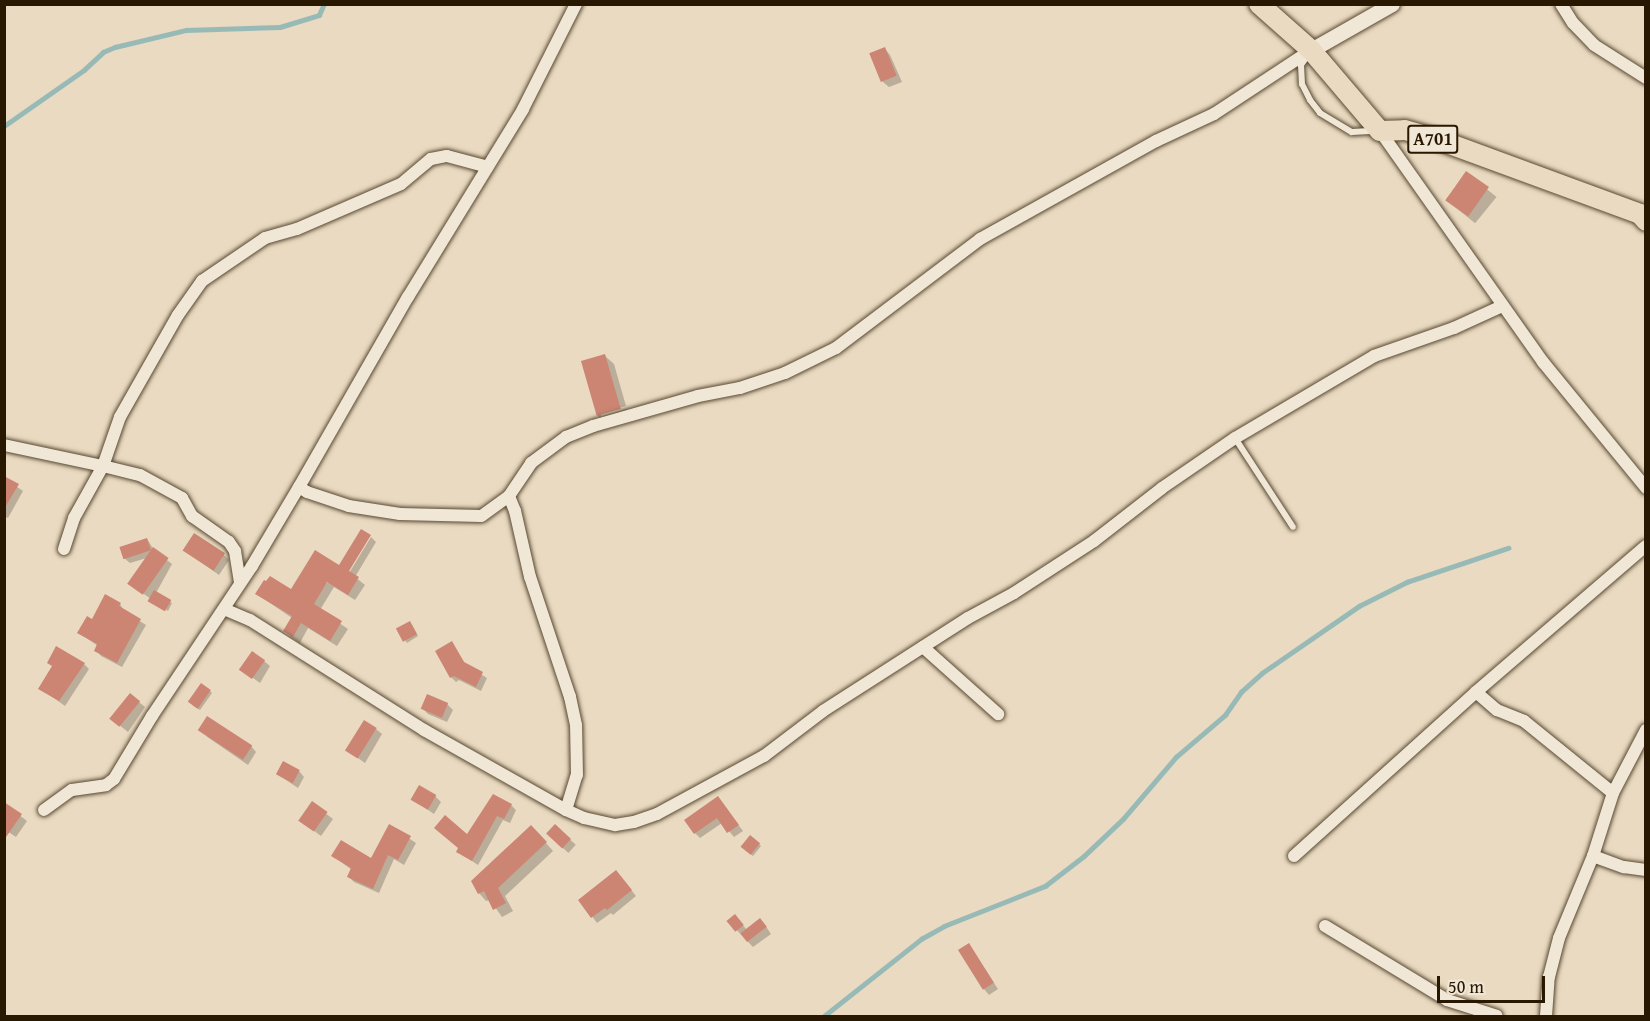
<!DOCTYPE html>
<html>
<head>
<meta charset="utf-8">
<style>
  body { margin:0 }
  #map { position:relative; width:1650px; height:1021px; overflow:hidden; background:#e9dac1; font-family:"Gentium Book Plus",serif }
  div>[style] { position:absolute }
  [style*='--x'] { left:calc(var(--x)*1px); top:calc(var(--y)*1px); width:calc(var(--w)*1px); rotate:calc(var(--a)*1deg) }
  .shadow>* { inset:0; background:#0003; transform-origin:0 0 }
  .stream>* { height:4.5px; margin:-2.25px; padding:0 2.25px; transform-origin:2.25px; border-radius:2.25px; background:#98bab7 }
  .building>* { inset:0; background:#cc8573; transform-origin:0 0 }
  .roads { filter:drop-shadow(0 0 2px #584831) drop-shadow(0 0 2px #584831) }
  .service>* { height:6px; margin:-3px; padding:0 3px; transform-origin:3px; border-radius:3px; background:#f1e7d7 }
  .minor>* { height:12px; margin:-6px; padding:0 6px; transform-origin:6px; border-radius:6px; background:#f1e7d7 }
  .tertiary>* { height:15px; margin:-7.5px; padding:0 7.5px; transform-origin:7.5px; border-radius:7.5px; background:#f1e7d7 }
  .primary>* { height:20px; margin:-10px; padding:0 10px; transform-origin:10px; border-radius:10px; background:#e9dac1 }
  span { translate:-50% -50%; white-space:nowrap; text-align:center; line-height:1.15; -webkit-text-stroke:4.5px #f1e7d7; paint-order:stroke }
  .shield-label span { padding:2px 4px; background:#f1e7d7; border:2px solid; border-radius:4px; -webkit-text-stroke-width:0 }
  .shield-label { font-size:18px; color:#281701; font-weight:700 }
  .frame { position:absolute; inset:0; border:6px solid #281701; pointer-events:none }
  .scale { position:absolute; left:1437px; top:976px; width:108px; height:27px; box-sizing:border-box; border:3px solid #281701; border-top:0; padding-left:8px; font-size:18px; line-height:21px; white-space:nowrap; color:#281701; -webkit-text-stroke:4px #f1e7d7; paint-order:stroke }
</style>
</head>
<body>
<div id="map">
  <div class="shadow">
    <i style="clip-path:polygon(885px 49px,890px 55px,902px 82px,889px 87px,883px 82px)"></i>
    <i style="left:1467px;top:173px;width:38px;height:34px;rotate:39deg"></i>
    <i style="clip-path:polygon(605px 356px,614px 364px,626px 406px,601px 413px,601px 417px,627px 409px,629px 418px,607px 424px,598px 416px)"></i>
    <i style="clip-path:polygon(4px 478px,23px 491px,8px 518px,4px 516px)"></i>
    <i style="clip-path:polygon(371px 537px,376px 542px,355px 577px,365px 585px,355px 600px,334px 587px,320px 610px,348px 629px,337px 646px,308px 628px,300px 643px,291px 637px,285px 631px,292px 618px,257px 594px,292px 591px,346px 578px)"></i>
    <i style="clip-path:polygon(147px 539px,154px 550px,172px 564px,156px 593px,172px 603px,168px 611px,134px 587px,150px 557px,130px 563px,124px 558px)"></i>
    <i style="clip-path:polygon(185px 551px,224px 555px,229px 560px,219px 575px)"></i>
    <i style="clip-path:polygon(120px 604px,124px 611px,146px 625px,122px 667px,101px 656px,96px 650px,98px 646px,79px 633px,92px 621px)"></i>
    <i style="clip-path:polygon(412px 625px,418px 636px,407px 643px,398px 629px)"></i>
    <i style="clip-path:polygon(452px 643px,466px 665px,487px 678px,481px 691px,459px 680px,456px 682px,451px 677px)"></i>
    <i style="clip-path:polygon(264px 661px,270px 666px,260px 683px,242px 670px)"></i>
    <i style="clip-path:polygon(84px 664px,89px 669px,65px 706px,40px 688px)"></i>
    <i style="clip-path:polygon(210px 691px,212px 693px,200px 710px,192px 705px)"></i>
    <i style="clip-path:polygon(139px 702px,145px 707px,128px 732px,113px 720px)"></i>
    <i style="clip-path:polygon(447px 704px,453px 710px,447px 722px,428px 714px,422px 708px)"></i>
    <i style="clip-path:polygon(376px 729px,382px 734px,365px 763px,348px 751px)"></i>
    <i style="clip-path:polygon(206px 736px,251px 746px,256px 752px,248px 765px)"></i>
    <i style="clip-path:polygon(299px 771px,304px 777px,298px 788px,277px 774px)"></i>
    <i style="clip-path:polygon(435px 796px,441px 802px,434px 814px,412px 799px)"></i>
    <i style="clip-path:polygon(718px 798px,743px 831px,734px 837px,722px 823px,700px 838px,695px 833px)"></i>
    <i style="clip-path:polygon(312px 803px,333px 819px,321px 836px,306px 825px)"></i>
    <i style="clip-path:polygon(5px 804px,27px 821px,16px 837px,4px 829px)"></i>
    <i style="clip-path:polygon(511px 805px,516px 810px,510px 823px,503px 820px,478px 865px,458px 852px,467px 836px)"></i>
    <i style="clip-path:polygon(390px 826px,416px 843px,404px 865px,394px 859px,379px 893px,354px 882px,349px 877px,352px 870px,333px 856px,371px 860px)"></i>
    <i style="left:555px;top:826px;width:28px;height:11px;rotate:42deg"></i>
    <i style="clip-path:polygon(538px 834px,553px 851px,505px 896px,513px 911px,502px 917px,490px 900px,486px 901px,479px 893px)"></i>
    <i style="clip-path:polygon(759px 844px,761px 846px,753px 856px,745px 850px)"></i>
    <i style="clip-path:polygon(621px 877px,636px 896px,613px 915px,611px 913px,597px 923px,580px 900px)"></i>
    <i style="clip-path:polygon(735px 916px,747px 930px,765px 925px,771px 934px,753px 947px,728px 921px)"></i>
    <i style="clip-path:polygon(969px 945px,998px 989px,989px 995px,984px 989px)"></i>
  </div>
  <div class="stream">
    <i style="--x:4;--y:126;--w:98;--a:-35"></i>
    <i style="--x:84;--y:70;--w:26;--a:-43"></i>
    <i style="--x:103;--y:52;--w:13;--a:-23"></i>
    <i style="--x:115;--y:47;--w:73;--a:-13.5"></i>
    <i style="--x:186;--y:30;--w:94;--a:-1.8"></i>
    <i style="--x:280;--y:27;--w:41;--a:-17.1"></i>
    <i style="--x:319;--y:15;--w:12;--a:-66"></i>
    <i style="--x:824;--y:1016;--w:124;--a:-38.4"></i>
    <i style="--x:921;--y:939;--w:26;--a:-29"></i>
    <i style="--x:944;--y:926;--w:109;--a:-21.6"></i>
    <i style="--x:1045;--y:886;--w:49;--a:-37.6"></i>
    <i style="--x:1084;--y:856;--w:54;--a:-43.5"></i>
    <i style="--x:1123;--y:819;--w:82;--a:-49.5"></i>
    <i style="--x:1176;--y:757;--w:65;--a:-40.6"></i>
    <i style="--x:1225;--y:715;--w:28;--a:-55"></i>
    <i style="--x:1241;--y:692;--w:28;--a:-42"></i>
    <i style="--x:1262;--y:673;--w:118;--a:-34.6"></i>
    <i style="--x:1359;--y:606;--w:54;--a:-26.6"></i>
    <i style="--x:1407;--y:582;--w:107;--a:-18.6"></i>
  </div>
  <div class="building">
    <i style="left:885px;top:47px;width:31px;height:17px;rotate:68deg"></i>
    <i style="left:1466px;top:171px;width:28px;height:36px;rotate:35deg"></i>
    <i style="left:605px;top:354px;width:57px;height:25px;rotate:74deg"></i>
    <i style="clip-path:polygon(4px 476px,19px 484px,4px 509px)"></i>
    <i style="clip-path:polygon(361px 529px,371px 535px,349px 571px,359px 577px,348px 595px,327px 582px,314px 604px,342px 621px,330px 641px,301px 623px,293px 637px,283px 631px,292px 616px,255px 594px,264px 580px,266px 581px,270px 576px,291px 589px,315px 550px,339px 565px)"></i>
    <i style="left:194px;top:533px;width:37px;height:21px;rotate:33deg"></i>
    <i style="left:147px;top:538px;width:13px;height:29px;rotate:72deg"></i>
    <i style="left:153px;top:547px;width:19px;height:45px;rotate:35deg"></i>
    <i style="left:154px;top:590px;width:20px;height:13px;rotate:30deg"></i>
    <i style="clip-path:polygon(105px 594px,121px 603px,119px 606px,141px 619px,117px 663px,94px 651px,97px 644px,77px 633px,87px 616px,92px 619px)"></i>
    <i style="left:410px;top:621px;width:15px;height:16px;rotate:62deg"></i>
    <i style="clip-path:polygon(452px 641px,464px 662px,483px 672px,476px 687px,454px 676px,450px 678px,435px 651px)"></i>
    <i style="clip-path:polygon(56px 646px,85px 663px,59px 701px,38px 689px,52px 666px,47px 663px)"></i>
    <i style="left:252px;top:651px;width:16px;height:23px;rotate:35deg"></i>
    <i style="left:201px;top:683px;width:12px;height:23px;rotate:35deg"></i>
    <i style="left:130px;top:693px;width:13px;height:33px;rotate:39deg"></i>
    <i style="left:427px;top:694px;width:23px;height:16px;rotate:23deg"></i>
    <i style="left:207px;top:716px;width:54px;height:17px;rotate:33deg"></i>
    <i style="left:364px;top:720px;width:15px;height:36px;rotate:32deg"></i>
    <i style="left:283px;top:761px;width:19px;height:15px;rotate:28deg"></i>
    <i style="left:419px;top:785px;width:20px;height:17px;rotate:30deg"></i>
    <i style="clip-path:polygon(493px 794px,512px 804px,504px 819px,497px 816px,472px 861px,456px 852px,458px 848px,434px 828px,445px 815px,467px 834px)"></i>
    <i style="clip-path:polygon(718px 796px,739px 825px,727px 833px,717px 818px,694px 834px,684px 820px)"></i>
    <i style="left:312px;top:801px;width:19px;height:24px;rotate:35deg"></i>
    <i style="clip-path:polygon(4px 802px,22px 814px,4px 840px)"></i>
    <i style="clip-path:polygon(389px 824px,411px 836px,398px 860px,388px 855px,373px 889px,347px 877px,351px 868px,331px 856px,341px 840px,371px 858px)"></i>
    <i style="left:555px;top:824px;width:22px;height:13px;rotate:43deg"></i>
    <i style="clip-path:polygon(531px 825px,547px 842px,498px 888px,506px 903px,493px 910px,484px 891px,478px 894px,471px 881px)"></i>
    <i style="left:750px;top:835px;width:13px;height:15px;rotate:39deg"></i>
    <i style="clip-path:polygon(616px 870px,632px 890px,607px 910px,605px 908px,591px 918px,578px 900px)"></i>
    <i style="left:735px;top:914px;width:14px;height:11px;rotate:51deg"></i>
    <i style="left:760px;top:918px;width:11px;height:25px;rotate:52deg"></i>
    <i style="left:969px;top:943px;width:47px;height:13px;rotate:58deg"></i>
  </div>
  <div class="roads">
    <div class="service">
      <i style="--x:1306;--y:58;--w:9;--a:126"></i>
      <i style="--x:1301;--y:65;--w:19;--a:87"></i>
      <i style="--x:1302;--y:84;--w:18;--a:63"></i>
      <i style="--x:1310;--y:100;--w:16;--a:52"></i>
      <i style="--x:1320;--y:113;--w:37;--a:31"></i>
      <i style="--x:1352;--y:132;--w:22;--a:-3"></i>
      <i style="--x:1235;--y:438;--w:106;--a:56.9"></i>
    </div>
    <div class="minor">
      <i style="--x:1561;--y:4;--w:22;--a:58"></i>
      <i style="--x:1573;--y:23;--w:30;--a:46"></i>
      <i style="--x:1594;--y:45;--w:62;--a:32.4"></i>
      <i style="--x:1380;--y:131;--w:283;--a:54.8"></i>
      <i style="--x:1543;--y:362;--w:163;--a:50.7"></i>
      <i style="--x:4;--y:445;--w:101;--a:12"></i>
      <i style="--x:103;--y:466;--w:52;--a:-70.9"></i>
      <i style="--x:120;--y:417;--w:117;--a:-60.4"></i>
      <i style="--x:178;--y:315;--w:42;--a:-54.8"></i>
      <i style="--x:202;--y:281;--w:76;--a:-34.3"></i>
      <i style="--x:265;--y:238;--w:33;--a:-16"></i>
      <i style="--x:297;--y:229;--w:113;--a:-23.4"></i>
      <i style="--x:401;--y:184;--w:39;--a:-40"></i>
      <i style="--x:431;--y:159;--w:16;--a:-11"></i>
      <i style="--x:447;--y:156;--w:42;--a:15"></i>
      <i style="--x:509;--y:496;--w:34;--a:144"></i>
      <i style="--x:481;--y:516;--w:81;--a:-178.6"></i>
      <i style="--x:400;--y:514;--w:52;--a:-171.1"></i>
      <i style="--x:349;--y:506;--w:44;--a:-161.6"></i>
      <i style="--x:307;--y:492;--w:9;--a:-148"></i>
      <i style="--x:299;--y:487;--w:219;--a:-60.2"></i>
      <i style="--x:408;--y:297;--w:220;--a:-58.5"></i>
      <i style="--x:523;--y:109;--w:118;--a:-63.2"></i>
      <i style="--x:64;--y:549;--w:33;--a:-72"></i>
      <i style="--x:74;--y:518;--w:60;--a:-60.9"></i>
      <i style="--x:103;--y:466;--w:38;--a:14"></i>
      <i style="--x:140;--y:475;--w:48;--a:28.7"></i>
      <i style="--x:182;--y:498;--w:21;--a:61"></i>
      <i style="--x:192;--y:516;--w:45;--a:35.1"></i>
      <i style="--x:229;--y:542;--w:11;--a:56"></i>
      <i style="--x:235;--y:551;--w:32;--a:81"></i>
      <i style="--x:224;--y:609;--w:28;--a:23"></i>
      <i style="--x:250;--y:620;--w:206;--a:32.3"></i>
      <i style="--x:424;--y:730;--w:163;--a:29.4"></i>
      <i style="--x:566;--y:810;--w:20;--a:24"></i>
      <i style="--x:584;--y:818;--w:32;--a:13"></i>
      <i style="--x:615;--y:825;--w:19;--a:-9"></i>
      <i style="--x:634;--y:822;--w:24;--a:-19"></i>
      <i style="--x:657;--y:814;--w:122;--a:-28.5"></i>
      <i style="--x:764;--y:756;--w:74;--a:-37.3"></i>
      <i style="--x:823;--y:711;--w:172;--a:-32.7"></i>
      <i style="--x:968;--y:618;--w:52;--a:-28.5"></i>
      <i style="--x:1014;--y:593;--w:95;--a:-33"></i>
      <i style="--x:1094;--y:541;--w:86;--a:-37.9"></i>
      <i style="--x:1162;--y:488;--w:88;--a:-34.4"></i>
      <i style="--x:1235;--y:438;--w:161;--a:-30.5"></i>
      <i style="--x:1374;--y:356;--w:85;--a:-19.3"></i>
      <i style="--x:1454;--y:328;--w:53;--a:-24.6"></i>
      <i style="--x:923;--y:647;--w:101;--a:41.8"></i>
      <i style="--x:1476;--y:692;--w:28;--a:41"></i>
      <i style="--x:1497;--y:710;--w:29;--a:22"></i>
      <i style="--x:1524;--y:721;--w:114;--a:39"></i>
      <i style="--x:44;--y:810;--w:34;--a:-36"></i>
      <i style="--x:72;--y:790;--w:34;--a:-8"></i>
      <i style="--x:106;--y:785;--w:10;--a:-37"></i>
      <i style="--x:114;--y:779;--w:74;--a:-58.9"></i>
      <i style="--x:152;--y:716;--w:180;--a:-56.3"></i>
      <i style="--x:252;--y:566;--w:92;--a:-59.3"></i>
      <i style="--x:566;--y:810;--w:37;--a:-73"></i>
      <i style="--x:577;--y:775;--w:50;--a:-91.1"></i>
      <i style="--x:576;--y:725;--w:29;--a:-102"></i>
      <i style="--x:570;--y:697;--w:126;--a:-108.4"></i>
      <i style="--x:530;--y:577;--w:68;--a:-102.8"></i>
      <i style="--x:515;--y:511;--w:16;--a:-112"></i>
      <i style="--x:509;--y:496;--w:40;--a:-56"></i>
      <i style="--x:531;--y:463;--w:44;--a:-36.6"></i>
      <i style="--x:566;--y:437;--w:29;--a:-22"></i>
      <i style="--x:593;--y:426;--w:109;--a:-15.9"></i>
      <i style="--x:698;--y:396;--w:43;--a:-10.8"></i>
      <i style="--x:740;--y:388;--w:47;--a:-18.4"></i>
      <i style="--x:785;--y:373;--w:57;--a:-26.1"></i>
      <i style="--x:836;--y:348;--w:181;--a:-37.1"></i>
      <i style="--x:980;--y:239;--w:201;--a:-29.1"></i>
      <i style="--x:1156;--y:141;--w:64;--a:-25"></i>
      <i style="--x:1214;--y:114;--w:116;--a:-33.4"></i>
      <i style="--x:1294;--y:856;--w:245;--a:-42"></i>
      <i style="--x:1476;--y:692;--w:224;--a:-40.7"></i>
      <i style="--x:1593;--y:856;--w:33;--a:20"></i>
      <i style="--x:1624;--y:867;--w:22;--a:8"></i>
      <i style="--x:1325;--y:926;--w:143;--a:31.2"></i>
      <i style="--x:1447;--y:1000;--w:52;--a:17.7"></i>
      <i style="--x:1546;--y:1016;--w:39;--a:-86"></i>
      <i style="--x:1549;--y:977;--w:40;--a:-75.6"></i>
      <i style="--x:1559;--y:938;--w:89;--a:-67.5"></i>
      <i style="--x:1593;--y:856;--w:66;--a:-72.4"></i>
      <i style="--x:1613;--y:793;--w:71;--a:-62.4"></i>
    </div>
    <div class="tertiary">
      <i style="--x:1311;--y:50;--w:93;--a:-29.6"></i>
    </div>
    <div class="primary">
      <i style="--x:1259;--y:4;--w:69;--a:41.5"></i>
      <i style="--x:1311;--y:50;--w:106;--a:49.6"></i>
      <i style="--x:1380;--y:131;--w:25;--a:-2"></i>
      <i style="--x:1405;--y:130;--w:35;--a:16"></i>
      <i style="--x:1439;--y:140;--w:214;--a:20.2"></i>
      <i style="--x:1640;--y:214;--w:9;--a:49"></i>
    </div>
  </div>
  <div class="shield-label">
    <span style="left:1433px;top:139px">A701</span>
  </div>
  <div class="frame"></div>
  <div class="scale">50 m</div>
</div>
</body>
</html>
